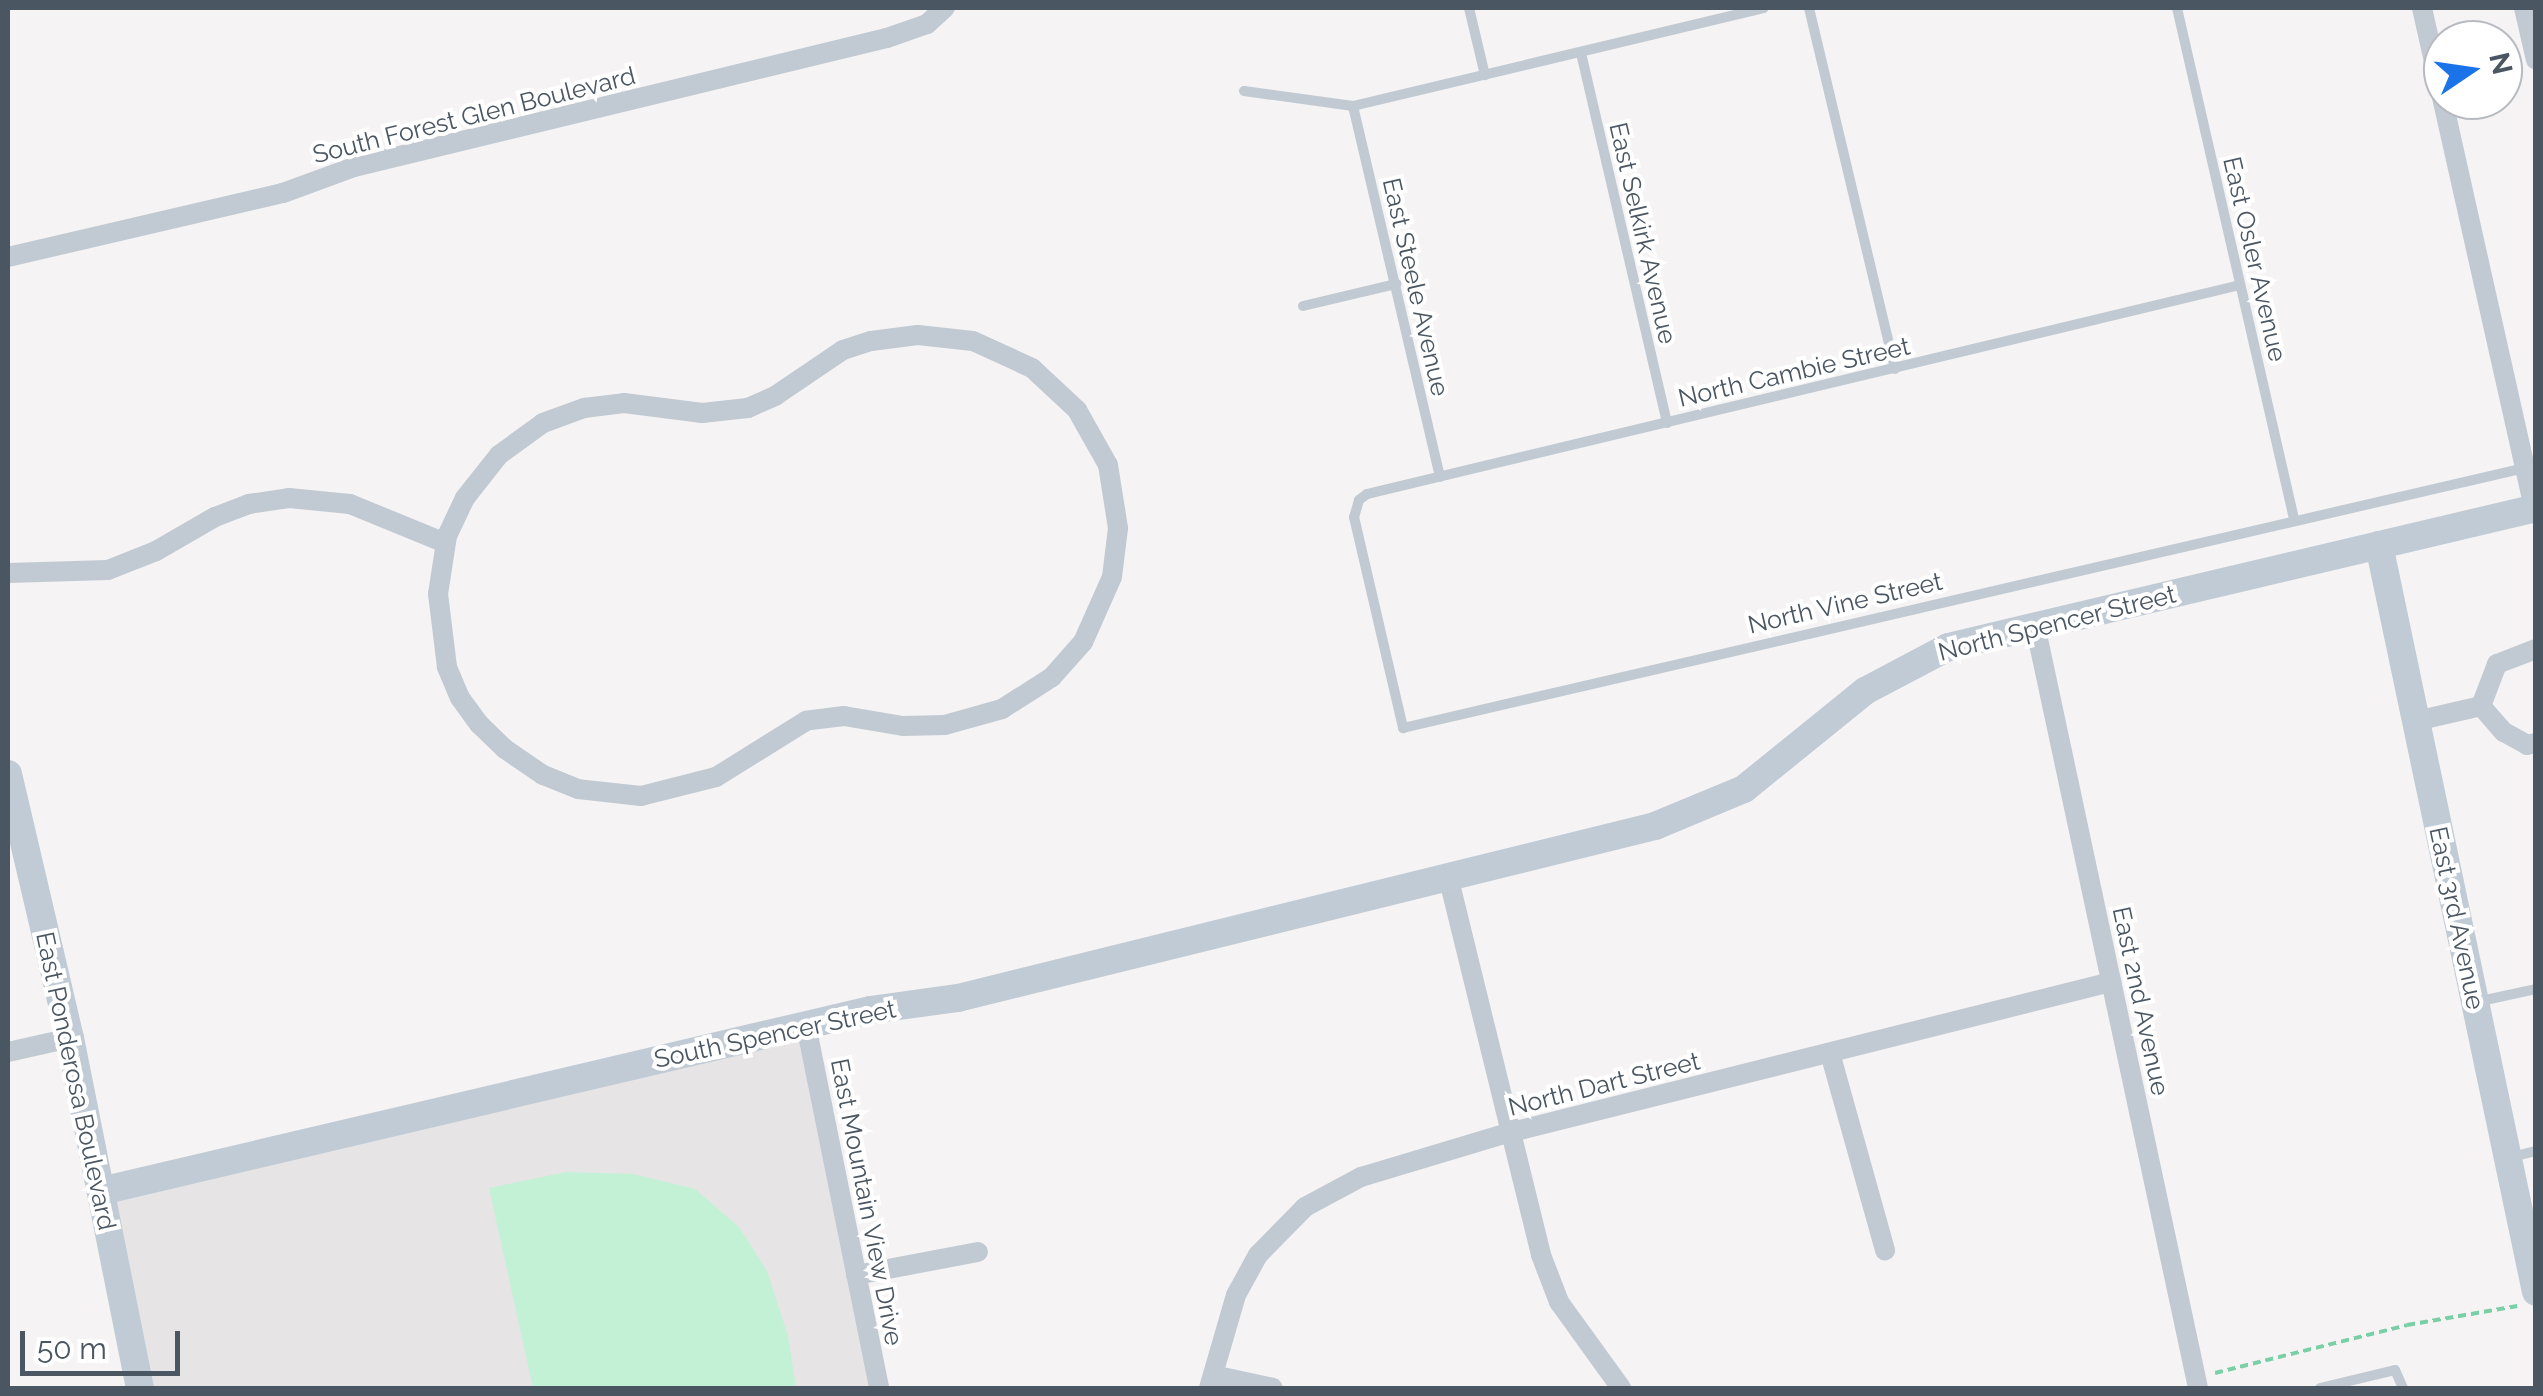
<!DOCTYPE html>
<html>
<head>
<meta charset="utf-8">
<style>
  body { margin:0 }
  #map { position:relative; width:2543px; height:1396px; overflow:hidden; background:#f5f3f3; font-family:Raleway,sans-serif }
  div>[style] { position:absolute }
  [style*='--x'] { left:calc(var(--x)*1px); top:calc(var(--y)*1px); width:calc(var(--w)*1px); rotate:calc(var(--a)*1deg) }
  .education>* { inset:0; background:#e6e4e5 }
  .green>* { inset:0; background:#c3f1d5 }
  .path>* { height:4px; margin-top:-2px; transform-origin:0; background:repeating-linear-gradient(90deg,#7ad0a6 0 8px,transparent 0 13px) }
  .lane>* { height:10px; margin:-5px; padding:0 5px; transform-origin:5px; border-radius:5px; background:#c1cad2 }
  .street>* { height:20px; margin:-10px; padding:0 10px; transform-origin:10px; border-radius:10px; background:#c1cad2 }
  .secondary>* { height:28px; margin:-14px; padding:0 14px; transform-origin:14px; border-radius:14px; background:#c1cbd6 }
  span { translate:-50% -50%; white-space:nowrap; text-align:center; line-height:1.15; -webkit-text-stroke:8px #fff; paint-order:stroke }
  .street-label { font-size:25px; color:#4a5661 }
  .frame { position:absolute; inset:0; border:10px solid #4a5661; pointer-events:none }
  .north { position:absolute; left:2423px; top:20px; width:100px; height:100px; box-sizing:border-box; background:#fff; border:2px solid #b7bbc0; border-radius:50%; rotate:77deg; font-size:28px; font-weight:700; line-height:40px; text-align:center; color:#4a5661 }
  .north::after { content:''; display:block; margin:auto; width:35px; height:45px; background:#1a73e8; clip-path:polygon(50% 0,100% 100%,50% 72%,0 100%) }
  .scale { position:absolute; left:20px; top:1331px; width:160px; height:45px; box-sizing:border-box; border:5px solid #4a5661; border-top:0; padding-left:12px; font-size:30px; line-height:35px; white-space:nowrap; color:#4a5661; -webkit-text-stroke:8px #fff; paint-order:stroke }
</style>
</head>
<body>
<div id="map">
  <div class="education">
    <i style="clip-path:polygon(806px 1025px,879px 1388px,140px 1388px,101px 1191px)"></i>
  </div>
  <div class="green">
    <i style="clip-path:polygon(566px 1172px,633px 1174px,695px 1189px,739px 1227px,767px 1271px,788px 1336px,796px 1388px,533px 1388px,489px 1188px)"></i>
  </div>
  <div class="path">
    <i style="--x:2215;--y:1373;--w:198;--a:-14"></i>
    <i style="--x:2407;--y:1325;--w:112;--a:-9.8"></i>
  </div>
  <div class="lane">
    <i style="--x:1469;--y:8;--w:69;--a:76.6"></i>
    <i style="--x:1809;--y:8;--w:371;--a:76.6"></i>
    <i style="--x:2177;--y:8;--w:524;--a:77.1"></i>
    <i style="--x:1581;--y:53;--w:380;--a:76.9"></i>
    <i style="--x:1244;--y:91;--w:110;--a:7.8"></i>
    <i style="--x:1353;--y:106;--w:422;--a:-13.4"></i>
    <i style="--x:1353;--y:106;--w:381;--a:76.8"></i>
    <i style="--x:2240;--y:285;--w:898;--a:166.54"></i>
    <i style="--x:1367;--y:494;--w:10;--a:143"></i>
    <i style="--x:1359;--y:500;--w:18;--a:106"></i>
    <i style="--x:1354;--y:517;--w:217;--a:76.9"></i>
    <i style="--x:1403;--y:728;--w:1152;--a:-13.05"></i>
    <i style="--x:1303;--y:306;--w:96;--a:-13.3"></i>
    <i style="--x:2476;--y:1002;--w:61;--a:-12.2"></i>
    <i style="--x:2512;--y:1157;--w:25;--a:-14"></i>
    <i style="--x:2320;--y:1388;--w:77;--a:-13.5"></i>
    <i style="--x:2395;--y:1370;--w:20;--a:66"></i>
  </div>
  <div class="street">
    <i style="--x:2422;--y:8;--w:512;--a:77.37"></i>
    <i style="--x:2524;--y:8;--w:53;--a:77"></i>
    <i style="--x:8;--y:257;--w:282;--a:-13.1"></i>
    <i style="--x:283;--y:193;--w:76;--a:-20.1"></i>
    <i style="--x:354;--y:167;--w:548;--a:-13.61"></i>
    <i style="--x:887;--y:38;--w:42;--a:-19.3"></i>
    <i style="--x:927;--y:24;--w:24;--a:-42"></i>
    <i style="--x:918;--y:335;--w:55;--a:6.2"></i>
    <i style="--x:973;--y:341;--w:65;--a:24.6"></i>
    <i style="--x:1032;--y:368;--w:62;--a:43"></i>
    <i style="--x:1077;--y:410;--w:63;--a:60.6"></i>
    <i style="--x:1108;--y:465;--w:64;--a:81"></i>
    <i style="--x:1118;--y:528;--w:49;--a:97"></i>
    <i style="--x:1112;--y:577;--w:71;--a:114"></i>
    <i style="--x:1083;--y:642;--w:47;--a:131.5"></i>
    <i style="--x:1052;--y:677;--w:59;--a:147.4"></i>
    <i style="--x:1002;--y:709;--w:59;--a:164.3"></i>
    <i style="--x:945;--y:725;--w:42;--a:178.6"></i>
    <i style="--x:903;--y:726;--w:60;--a:-170.4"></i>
    <i style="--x:844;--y:716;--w:38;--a:173"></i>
    <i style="--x:806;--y:721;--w:106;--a:148.1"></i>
    <i style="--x:716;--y:777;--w:77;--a:165.8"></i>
    <i style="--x:641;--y:796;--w:63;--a:-173.7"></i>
    <i style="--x:578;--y:789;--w:38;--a:-158"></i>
    <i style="--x:543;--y:775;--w:46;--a:-145.6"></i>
    <i style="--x:505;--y:749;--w:36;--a:-136"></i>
    <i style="--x:479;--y:724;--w:32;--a:-126"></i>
    <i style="--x:460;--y:698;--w:34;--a:-113"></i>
    <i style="--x:447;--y:667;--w:74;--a:-97"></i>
    <i style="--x:438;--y:594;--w:59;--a:-81.2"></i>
    <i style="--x:447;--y:536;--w:42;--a:-64.7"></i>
    <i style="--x:465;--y:498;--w:55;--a:-51.7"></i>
    <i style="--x:499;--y:455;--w:54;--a:-36"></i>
    <i style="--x:543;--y:423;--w:44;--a:-20.1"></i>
    <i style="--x:584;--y:408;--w:40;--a:-7.1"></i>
    <i style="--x:624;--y:403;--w:79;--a:7.3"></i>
    <i style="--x:702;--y:413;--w:46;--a:-6.2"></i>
    <i style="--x:748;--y:408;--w:30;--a:-24"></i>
    <i style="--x:775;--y:396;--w:82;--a:-34.1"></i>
    <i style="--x:843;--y:350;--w:29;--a:-18"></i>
    <i style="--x:871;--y:341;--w:47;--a:-7.3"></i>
    <i style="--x:8;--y:573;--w:100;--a:-1.7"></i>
    <i style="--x:108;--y:570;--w:52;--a:-21.6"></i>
    <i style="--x:156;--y:551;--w:68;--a:-30"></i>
    <i style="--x:215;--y:517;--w:36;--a:-21"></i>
    <i style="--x:249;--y:504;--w:40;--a:-8.5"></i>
    <i style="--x:289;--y:498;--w:61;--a:5.6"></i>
    <i style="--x:350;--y:504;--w:103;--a:22.3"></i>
    <i style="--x:2035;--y:625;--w:780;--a:77.94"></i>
    <i style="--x:2481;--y:706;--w:45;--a:-69.1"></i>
    <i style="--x:2497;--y:664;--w:42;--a:-21"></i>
    <i style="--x:2481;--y:706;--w:35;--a:49"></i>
    <i style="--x:2504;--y:732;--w:26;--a:29"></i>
    <i style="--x:2527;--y:745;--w:9;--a:-13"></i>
    <i style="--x:2416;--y:721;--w:67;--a:-13"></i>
    <i style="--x:1448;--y:876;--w:390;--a:76.2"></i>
    <i style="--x:1541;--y:1255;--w:50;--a:69"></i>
    <i style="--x:1559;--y:1302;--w:106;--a:54.2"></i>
    <i style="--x:806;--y:1025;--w:370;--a:78.6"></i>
    <i style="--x:8;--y:1052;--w:64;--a:-12.7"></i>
    <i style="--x:1830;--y:1053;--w:205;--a:74.4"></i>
    <i style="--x:856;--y:1275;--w:124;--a:-10.7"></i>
    <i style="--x:1213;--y:1375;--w:61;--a:12.2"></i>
    <i style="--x:1209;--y:1388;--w:97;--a:-73.8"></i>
    <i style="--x:1236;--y:1295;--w:46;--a:-61.2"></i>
    <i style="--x:1258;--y:1255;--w:67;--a:-45.6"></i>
    <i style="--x:1305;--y:1207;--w:64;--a:-28.2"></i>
    <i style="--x:1361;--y:1177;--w:153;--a:-16.7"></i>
    <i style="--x:1508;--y:1133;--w:622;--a:-14.06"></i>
  </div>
  <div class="secondary">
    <i style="--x:2379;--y:545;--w:763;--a:78.13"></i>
    <i style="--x:8;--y:774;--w:271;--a:76.8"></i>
    <i style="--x:70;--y:1038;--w:357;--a:78.7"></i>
    <i style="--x:101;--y:1191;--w:790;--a:-13.24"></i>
    <i style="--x:870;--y:1010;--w:89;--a:-7.8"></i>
    <i style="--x:958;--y:998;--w:718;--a:-13.86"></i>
    <i style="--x:1655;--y:826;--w:96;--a:-22.6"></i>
    <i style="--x:1744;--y:789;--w:156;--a:-39"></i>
    <i style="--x:1865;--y:691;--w:94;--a:-27.9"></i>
    <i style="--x:1948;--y:647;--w:604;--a:-13.3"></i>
  </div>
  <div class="street-label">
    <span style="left:474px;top:115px;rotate:-14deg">South Forest Glen Boulevard</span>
    <span style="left:1643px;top:233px;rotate:77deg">East Selkirk Avenue</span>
    <span style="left:2255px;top:259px;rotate:77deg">East Osler Avenue</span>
    <span style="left:1416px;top:287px;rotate:77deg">East Steele Avenue</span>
    <span style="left:1794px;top:372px;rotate:-13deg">North Cambie Street</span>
    <span style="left:1845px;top:603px;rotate:-13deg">North Vine Street</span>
    <span style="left:2057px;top:623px;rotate:-14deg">North Spencer Street</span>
    <span style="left:2457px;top:918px;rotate:78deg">East 3rd Avenue</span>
    <span style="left:2141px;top:1001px;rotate:78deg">East 2nd Avenue</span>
    <span style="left:775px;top:1034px;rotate:-12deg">South Spencer Street</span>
    <span style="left:76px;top:1081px;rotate:78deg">East Ponderosa Boulevard</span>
    <span style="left:1604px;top:1084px;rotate:-14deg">North Dart Street</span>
    <span style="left:867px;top:1202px;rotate:79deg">East Mountain View Drive</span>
  </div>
  <div class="frame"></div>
  <div class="north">N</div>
  <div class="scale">50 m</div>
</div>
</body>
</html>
